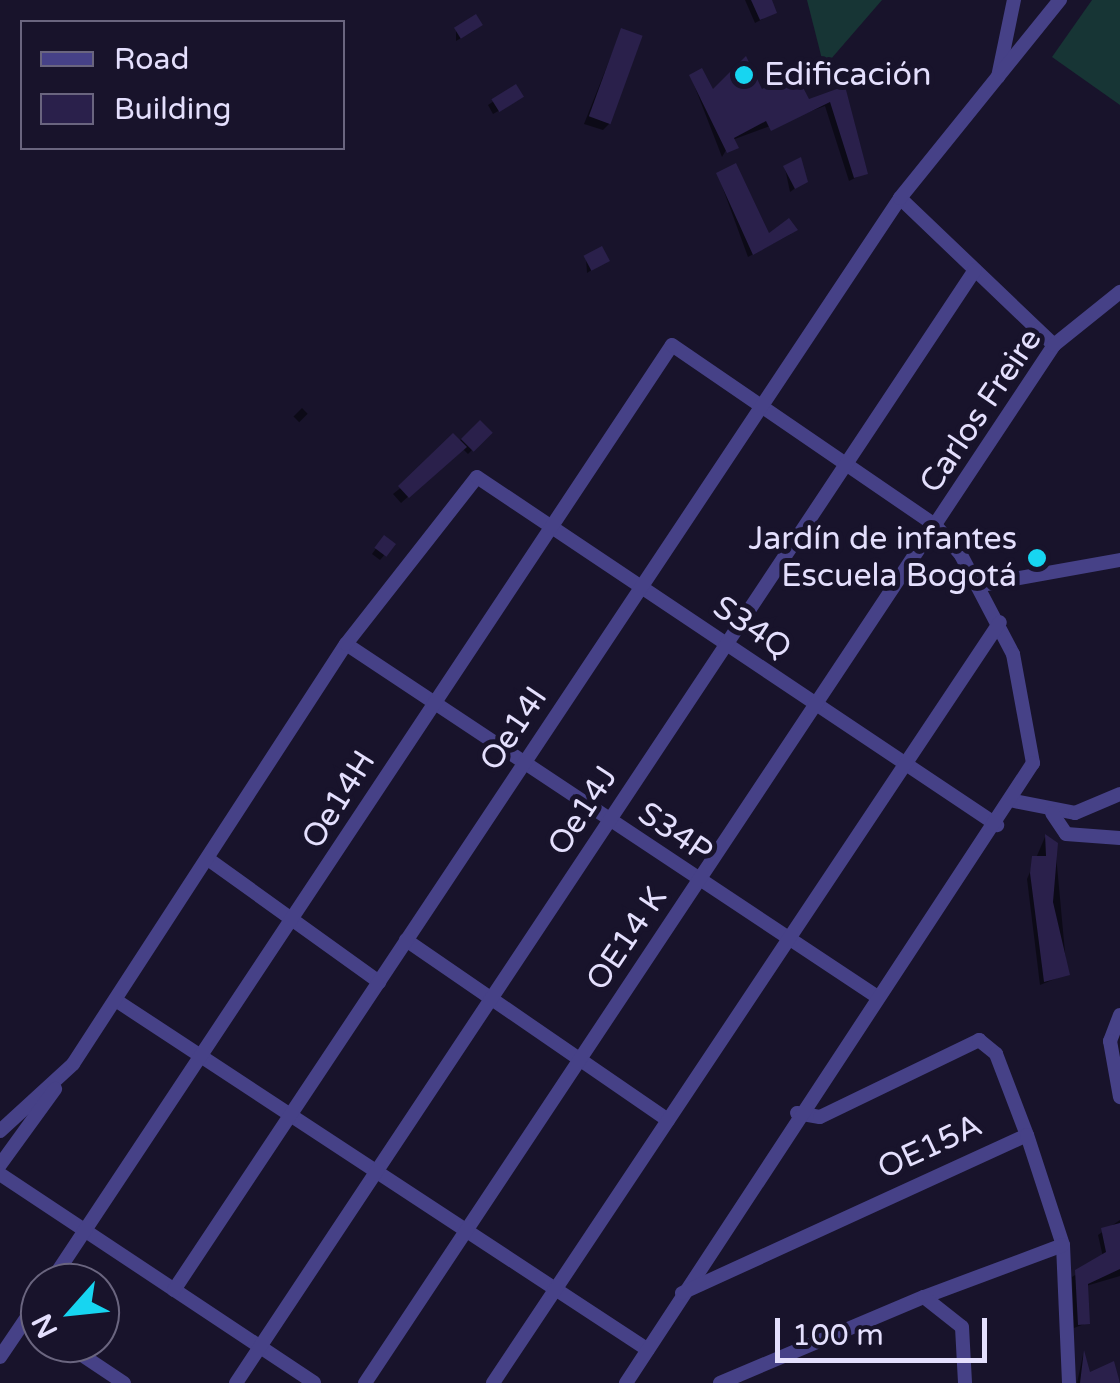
<!DOCTYPE html>
<html>
<head>
<meta charset="utf-8">
<style>
  body { margin:0 }
  #map { position:relative; width:1120px; height:1383px; overflow:hidden; background:#18132b; font-family:"Varela Round",sans-serif }
  div>[style] { position:absolute }
  [style*='--x'] { left:calc(var(--x)*1px); top:calc(var(--y)*1px); width:calc(var(--w)*1px); rotate:calc(var(--a)*1deg) }
  .green>* { inset:0; background:#173535 }
  .shadow>* { inset:0; background:#0007; transform-origin:0 0 }
  .building>* { inset:0; background:#2a204b; transform-origin:0 0 }
  .minor>* { height:14px; margin:-7px; padding:0 7px; transform-origin:7px; border-radius:7px; background:#464187 }
  .dots>* { width:28px; height:28px; translate:-50% -50%; box-sizing:border-box; border:5px solid #18132b; border-radius:50% }
  span { translate:-50% -50%; white-space:nowrap; text-align:center; line-height:1.15; -webkit-text-stroke:10px #18132b; paint-order:stroke }
  .poi-label { font-size:32px; color:#e4dffd }
  .left { translate:0 -50%; text-align:left }
  .right { translate:-100% -50%; text-align:right }
  .street-label { font-size:32px; color:#e4dffd }
  .legend { position:absolute; left:20px; top:20px; width:325px; height:130px; box-sizing:border-box; background:#18132b; border:2px solid #6a657f; margin:0; padding:12px 18px; list-style:none; font-size:30px; color:#e4dffd }
  .legend li { display:flex; align-items:center; gap:20px; height:50px }
  .legend b { width:50px; border:2px solid #6a657f }
  .north { position:absolute; left:20px; top:1263px; width:100px; height:100px; box-sizing:border-box; background:#18132b; border:2px solid #6a657f; border-radius:50%; rotate:243deg; font-size:28px; font-weight:700; line-height:40px; text-align:center; color:#e4dffd }
  .north::after { content:''; display:block; margin:auto; width:35px; height:45px; background:#17d5f1; clip-path:polygon(50% 0,100% 100%,50% 72%,0 100%) }
  .scale { position:absolute; left:775px; top:1318px; width:212px; height:45px; box-sizing:border-box; border:5px solid #e4dffd; border-top:0; padding-left:12px; font-size:30px; line-height:35px; white-space:nowrap; color:#e4dffd; -webkit-text-stroke:8px #18132b; paint-order:stroke }
</style>
</head>
<body>
<div id="map">
  <div class="green">
    <i style="clip-path:polygon(807px 0,882px 0,824px 67px)"></i>
    <i style="clip-path:polygon(1092px 0,1120px 0,1120px 105px,1052px 57px)"></i>
  </div>
  <div class="shadow">
    <i style="clip-path:polygon(745px 0,769px 0,774px 13px,755px 23px)"></i>
    <i style="clip-path:polygon(456px 29px,475px 30px,456px 41px)"></i>
    <i style="clip-path:polygon(621px 31px,610px 123px,603px 130px,584px 124px)"></i>
    <i style="clip-path:polygon(691px 77px,712px 93px,807px 102px,843px 89px,865px 173px,849px 181px,825px 106px,732px 140px,722px 157px)"></i>
    <i style="clip-path:polygon(515px 87px,516px 101px,493px 114px,488px 105px)"></i>
    <i style="clip-path:polygon(785px 168px,805px 181px,790px 192px)"></i>
    <i style="clip-path:polygon(718px 175px,768px 237px,791px 234px,748px 257px)"></i>
    <i style="clip-path:polygon(586px 258px,607px 260px,587px 273px)"></i>
    <i style="left:302px;top:408px;width:8px;height:12px;rotate:45deg"></i>
    <i style="clip-path:polygon(480px 424px,489px 433px,468px 454px,462px 448px,401px 503px,393px 494px)"></i>
    <i style="clip-path:polygon(380px 543px,393px 545px,380px 560px,372px 554px)"></i>
    <i style="clip-path:polygon(1045px 837px,1055px 844px,1067px 974px,1040px 985px,1027px 879px)"></i>
    <i style="clip-path:polygon(1120px 1220px,1120px 1276px,1086px 1286px,1087px 1323px,1074px 1328px,1072px 1277px,1103px 1257px,1098px 1235px)"></i>
    <i style="clip-path:polygon(1083px 1355px,1088px 1376px,1113px 1364px,1120px 1383px,1077px 1383px)"></i>
  </div>
  <div class="building">
    <i style="clip-path:polygon(751px 0,772px 0,777px 13px,760px 20px)"></i>
    <i style="left:476px;top:14px;width:13px;height:26px;rotate:58deg"></i>
    <i style="left:621px;top:28px;width:23px;height:94px;rotate:20deg"></i>
    <i style="clip-path:polygon(746px 56px,762px 89px,795px 72px,809px 99px,845px 86px,868px 174px,854px 178px,830px 102px,771px 131px,766px 121px,734px 138px,739px 148px,727px 153px,689px 75px,702px 68px,713px 89px)"></i>
    <i style="left:516px;top:84px;width:15px;height:29px;rotate:58deg"></i>
    <i style="clip-path:polygon(801px 157px,808px 182px,795px 189px,783px 166px)"></i>
    <i style="clip-path:polygon(736px 163px,769px 233px,789px 218px,798px 230px,753px 255px,716px 173px)"></i>
    <i style="left:602px;top:246px;width:17px;height:21px;rotate:62deg"></i>
    <i style="left:480px;top:420px;width:18px;height:27px;rotate:45deg"></i>
    <i style="clip-path:polygon(453px 433px,467px 447px,409px 498px,398px 486px)"></i>
    <i style="left:384px;top:535px;width:15px;height:16px;rotate:37deg"></i>
    <i style="clip-path:polygon(1045px 834px,1058px 843px,1053px 902px,1070px 975px,1044px 982px,1030px 873px,1032px 856px,1046px 856px)"></i>
    <i style="clip-path:polygon(1120px 1223px,1120px 1269px,1088px 1284px,1090px 1324px,1078px 1325px,1075px 1270px,1106px 1252px,1101px 1228px)"></i>
    <i style="clip-path:polygon(1084px 1350px,1090px 1372px,1114px 1361px,1120px 1383px,1080px 1383px)"></i>
  </div>
  <div class="minor">
    <i style="--x:998;--y:77;--w:79;--a:-78.3"></i>
    <i style="--x:900;--y:198;--w:213;--a:43.7"></i>
    <i style="--x:981;--y:585;--w:141;--a:-10.2"></i>
    <i style="--x:346;--y:644;--w:636;--a:33.59"></i>
    <i style="--x:1014;--y:801;--w:62;--a:11.1"></i>
    <i style="--x:1075;--y:813;--w:49;--a:-22.9"></i>
    <i style="--x:1052;--y:813;--w:25;--a:56"></i>
    <i style="--x:1066;--y:834;--w:54;--a:4.2"></i>
    <i style="--x:208;--y:859;--w:211;--a:35.7"></i>
    <i style="--x:406;--y:940;--w:318;--a:34.5"></i>
    <i style="--x:117;--y:1001;--w:635;--a:33.31"></i>
    <i style="--x:1120;--y:1015;--w:28;--a:111"></i>
    <i style="--x:1110;--y:1041;--w:57;--a:79.9"></i>
    <i style="--x:797;--y:1113;--w:23;--a:10"></i>
    <i style="--x:820;--y:1117;--w:177;--a:-25.8"></i>
    <i style="--x:979;--y:1040;--w:22;--a:39"></i>
    <i style="--x:996;--y:1054;--w:87;--a:69.1"></i>
    <i style="--x:0;--y:1131;--w:99;--a:-42.5"></i>
    <i style="--x:73;--y:1064;--w:501;--a:-56.98"></i>
    <i style="--x:346;--y:644;--w:212;--a:-51.9"></i>
    <i style="--x:477;--y:477;--w:626;--a:33.79"></i>
    <i style="--x:0;--y:1165;--w:94;--a:-54.1"></i>
    <i style="--x:0;--y:1174;--w:377;--a:33.6"></i>
    <i style="--x:50;--y:1283;--w:1125;--a:-56.45"></i>
    <i style="--x:672;--y:345;--w:320;--a:34.4"></i>
    <i style="--x:936;--y:526;--w:38;--a:49"></i>
    <i style="--x:961;--y:555;--w:112;--a:62.3"></i>
    <i style="--x:1013;--y:654;--w:111;--a:79.6"></i>
    <i style="--x:1033;--y:763;--w:742;--a:123.28"></i>
    <i style="--x:174;--y:1290;--w:1311;--a:-56.38"></i>
    <i style="--x:900;--y:198;--w:255;--a:-51.1"></i>
    <i style="--x:682;--y:1293;--w:379;--a:-24.6"></i>
    <i style="--x:1027;--y:1135;--w:116;--a:71.9"></i>
    <i style="--x:1063;--y:1245;--w:138;--a:87.5"></i>
    <i style="--x:924;--y:1297;--w:148;--a:-20.5"></i>
    <i style="--x:64;--y:1343;--w:72;--a:33.7"></i>
    <i style="--x:0;--y:1357;--w:71;--a:-55.9"></i>
    <i style="--x:236;--y:1383;--w:1336;--a:-56.42"></i>
    <i style="--x:365;--y:1383;--w:1246;--a:-56.42"></i>
    <i style="--x:1054;--y:345;--w:85;--a:-38.8"></i>
    <i style="--x:493;--y:1383;--w:914;--a:-56.33"></i>
    <i style="--x:720;--y:1383;--w:221;--a:-22.9"></i>
    <i style="--x:924;--y:1297;--w:48;--a:38.3"></i>
    <i style="--x:962;--y:1327;--w:56;--a:86.9"></i>
  </div>
  <div class="dots">
    <i style="left:744px;top:75px;background:#17d5f1"></i>
    <i style="left:1037px;top:558px;background:#17d5f1"></i>
  </div>
  <div class="poi-label">
    <span class="left" style="left:764px;top:75px">Edificación</span>
    <span class="right" style="left:1017px;top:558px">Jardín de infantes<br>Escuela Bogotá</span>
  </div>
  <div class="street-label">
    <span style="left:981px;top:411px;rotate:-56deg">Carlos Freire</span>
    <span style="left:752px;top:628px;rotate:34deg">S34Q</span>
    <span style="left:514px;top:729px;rotate:-56deg">Oe14I</span>
    <span style="left:339px;top:800px;rotate:-58deg">Oe14H</span>
    <span style="left:583px;top:811px;rotate:-57deg">Oe14J</span>
    <span style="left:675px;top:833px;rotate:34deg">S34P</span>
    <span style="left:627px;top:939px;rotate:-56deg">OE14 K</span>
    <span style="left:930px;top:1147px;rotate:-25deg">OE15A</span>
  </div>
  <ul class="legend">
  <li><b style="height:12px;background:#464187"></b>Road</li>
  <li><b style="height:28px;background:#2a204b"></b>Building</li>
  </ul>
  <div class="north">N</div>
  <div class="scale">100 m</div>
</div>
</body>
</html>
